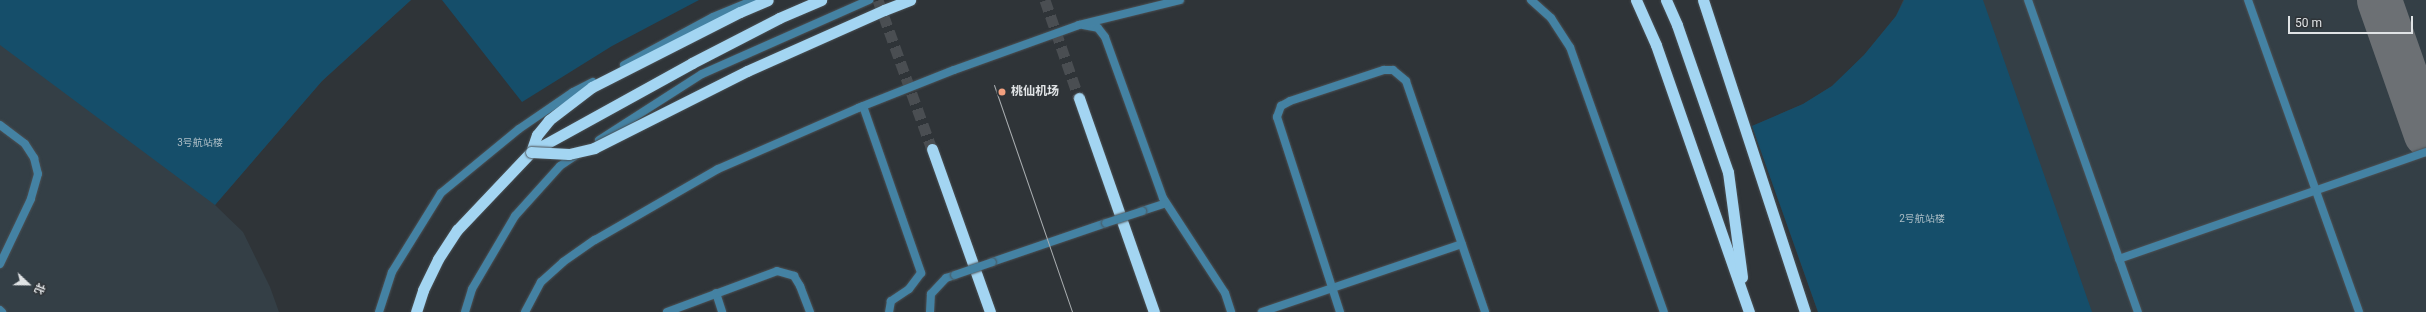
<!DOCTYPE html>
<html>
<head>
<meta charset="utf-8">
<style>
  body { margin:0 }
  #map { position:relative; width:2426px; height:312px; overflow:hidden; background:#2f3438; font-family:Roboto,"Noto Sans SC",sans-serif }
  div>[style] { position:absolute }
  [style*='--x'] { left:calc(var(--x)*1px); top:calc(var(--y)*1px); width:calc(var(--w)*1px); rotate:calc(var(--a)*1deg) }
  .built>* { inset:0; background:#343f46 }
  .taxiway>* { height:45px; margin:-22.5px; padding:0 22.5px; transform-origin:22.5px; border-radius:22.5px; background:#6c7074 }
  .building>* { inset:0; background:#154e6a }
  .trunk-tunnel>* { height:11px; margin-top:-5.5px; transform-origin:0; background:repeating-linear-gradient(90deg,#4a4e52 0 11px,transparent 0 16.5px) }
  .roads { filter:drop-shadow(0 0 1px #4b5054) drop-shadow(0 0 1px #4b5054) }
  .service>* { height:8px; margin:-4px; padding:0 4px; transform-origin:4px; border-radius:4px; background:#4482a3 }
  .tertiary>* { height:8px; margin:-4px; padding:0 4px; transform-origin:4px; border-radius:4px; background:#4482a3 }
  .trunk>* { height:11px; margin:-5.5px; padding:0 5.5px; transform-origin:5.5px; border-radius:5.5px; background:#a3d5f2 }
  .tram>* { height:1px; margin:-0.5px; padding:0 0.5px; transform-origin:0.5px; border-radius:0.5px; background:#a9adb0 }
  .bridges { filter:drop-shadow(0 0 1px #4b5054) drop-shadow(0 0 1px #4b5054) }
  .service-bridge>* { height:8px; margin:-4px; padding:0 4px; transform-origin:4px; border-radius:4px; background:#4482a3 }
  .trunk-bridge>* { height:11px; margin:-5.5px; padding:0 5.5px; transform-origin:5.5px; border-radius:5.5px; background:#a3d5f2 }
  .dots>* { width:11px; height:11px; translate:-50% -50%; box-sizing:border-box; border:2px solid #2f3438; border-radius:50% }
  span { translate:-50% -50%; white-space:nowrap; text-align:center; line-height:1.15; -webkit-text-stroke:4px #2f3438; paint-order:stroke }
  .number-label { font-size:10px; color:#adbec6 }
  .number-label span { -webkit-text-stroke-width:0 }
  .poi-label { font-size:12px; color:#e0e3e5; font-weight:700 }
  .left { translate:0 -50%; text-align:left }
  .north { position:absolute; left:8px; top:264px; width:40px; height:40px; -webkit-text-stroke:3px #2f3438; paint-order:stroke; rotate:112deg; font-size:11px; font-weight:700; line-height:16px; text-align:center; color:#e0e3e5 }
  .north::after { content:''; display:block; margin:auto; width:14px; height:18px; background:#e0e3e5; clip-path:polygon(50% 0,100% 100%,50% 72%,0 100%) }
  .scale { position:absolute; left:2288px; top:16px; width:125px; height:18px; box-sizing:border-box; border:2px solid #e0e3e5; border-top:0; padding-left:5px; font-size:12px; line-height:14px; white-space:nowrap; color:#e0e3e5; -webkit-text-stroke:3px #2f3438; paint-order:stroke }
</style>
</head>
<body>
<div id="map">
  <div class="built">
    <i style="clip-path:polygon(0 0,411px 0,322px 81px,215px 205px,243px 232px,270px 287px,279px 312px,0 312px)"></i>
    <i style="clip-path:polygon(1903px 0,2426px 0,2426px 312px,1818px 312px,1752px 126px,1803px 104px,1832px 86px,1864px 55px,1896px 16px)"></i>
  </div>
  <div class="taxiway">
    <i style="--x:2379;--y:0;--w:142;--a:70.7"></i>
  </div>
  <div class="building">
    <i style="clip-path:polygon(0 0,411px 0,322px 81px,215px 205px,0 45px)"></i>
    <i style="clip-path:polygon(442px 0,699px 0,612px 46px,522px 102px)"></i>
    <i style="clip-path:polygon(1904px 0,1983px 0,2092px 312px,1818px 312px,1752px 126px,1803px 104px,1832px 86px,1864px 55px,1896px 16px)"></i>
  </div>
  <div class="trunk-tunnel">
    <i style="--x:878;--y:0;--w:158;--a:70.1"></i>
    <i style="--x:1045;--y:0;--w:104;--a:70.9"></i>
  </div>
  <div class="roads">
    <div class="service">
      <i style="--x:1531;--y:0;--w:27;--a:42"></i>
      <i style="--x:1551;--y:18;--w:35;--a:57"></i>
      <i style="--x:1570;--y:47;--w:281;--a:70.5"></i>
      <i style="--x:2028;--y:0;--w:331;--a:70.6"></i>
      <i style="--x:2248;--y:0;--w:331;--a:70.4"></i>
      <i style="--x:1083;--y:25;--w:15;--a:11"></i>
      <i style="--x:1098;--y:28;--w:11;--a:52"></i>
      <i style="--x:1105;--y:37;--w:171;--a:70.2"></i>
      <i style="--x:1163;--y:198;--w:113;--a:56.9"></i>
      <i style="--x:1225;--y:293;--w:20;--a:72"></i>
      <i style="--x:863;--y:106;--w:177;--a:70.8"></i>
      <i style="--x:921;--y:273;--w:20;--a:127"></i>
      <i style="--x:909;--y:289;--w:22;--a:146"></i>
      <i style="--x:891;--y:301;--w:11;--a:100"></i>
      <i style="--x:0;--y:125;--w:31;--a:37"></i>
      <i style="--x:25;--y:144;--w:17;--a:57"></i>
      <i style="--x:34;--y:158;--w:16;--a:76"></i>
      <i style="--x:38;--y:174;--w:26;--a:106"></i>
      <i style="--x:31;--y:199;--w:72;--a:115.5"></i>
      <i style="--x:1142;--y:211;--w:25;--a:-18"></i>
      <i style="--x:2119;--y:259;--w:325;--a:-19.2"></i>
      <i style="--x:992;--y:262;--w:120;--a:-18.9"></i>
      <i style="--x:716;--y:293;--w:20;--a:72"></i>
      <i style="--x:0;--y:310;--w:3;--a:45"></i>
      <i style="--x:525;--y:312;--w:34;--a:-62"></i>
      <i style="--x:541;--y:282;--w:30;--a:-42"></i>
      <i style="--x:563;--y:262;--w:39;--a:-35"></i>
      <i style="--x:595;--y:240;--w:142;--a:-30"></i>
      <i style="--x:718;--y:169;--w:153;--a:-23.5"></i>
      <i style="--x:858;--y:108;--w:103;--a:-21.6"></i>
      <i style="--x:954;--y:70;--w:133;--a:-19.8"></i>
      <i style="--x:1079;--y:25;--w:104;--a:-13.9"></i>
      <i style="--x:667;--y:312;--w:117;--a:-20.4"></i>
      <i style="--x:777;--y:271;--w:18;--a:16"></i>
      <i style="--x:794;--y:276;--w:12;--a:59"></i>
      <i style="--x:800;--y:286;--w:28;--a:69"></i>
      <i style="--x:930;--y:312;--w:18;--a:-87"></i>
      <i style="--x:931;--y:294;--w:22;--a:-47"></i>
      <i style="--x:946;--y:278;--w:9;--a:-18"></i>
      <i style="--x:1262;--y:312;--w:211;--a:-18.8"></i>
      <i style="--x:1340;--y:312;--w:205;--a:-107.9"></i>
      <i style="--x:1277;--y:117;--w:12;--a:-70"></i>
      <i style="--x:1281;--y:106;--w:10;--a:-29"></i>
      <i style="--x:1290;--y:101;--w:99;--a:-18.3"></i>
      <i style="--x:1384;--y:70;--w:9;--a:0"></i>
      <i style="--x:1393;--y:70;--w:17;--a:40"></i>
      <i style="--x:1406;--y:81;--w:244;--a:71.1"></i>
    </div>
    <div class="tertiary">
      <i style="--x:624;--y:65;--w:101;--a:-28.3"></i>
      <i style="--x:713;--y:17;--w:44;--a:-22.5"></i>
      <i style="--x:599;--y:140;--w:122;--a:-32.7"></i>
      <i style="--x:702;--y:74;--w:183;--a:-23.9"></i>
      <i style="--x:379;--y:312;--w:42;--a:-72"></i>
      <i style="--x:392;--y:272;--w:93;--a:-58.2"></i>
      <i style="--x:441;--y:193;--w:101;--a:-39.4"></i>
      <i style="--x:519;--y:129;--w:65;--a:-34.4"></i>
      <i style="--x:573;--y:92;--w:22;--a:-27"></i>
      <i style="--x:465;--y:312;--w:24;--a:-73"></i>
      <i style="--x:472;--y:289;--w:85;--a:-59.5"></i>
      <i style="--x:515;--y:216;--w:67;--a:-48"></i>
      <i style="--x:560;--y:166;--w:22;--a:-34"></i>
    </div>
    <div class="trunk">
      <i style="--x:1636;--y:0;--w:49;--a:66"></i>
      <i style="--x:1656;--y:45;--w:283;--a:70.8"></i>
      <i style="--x:1666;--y:0;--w:27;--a:66"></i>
      <i style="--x:1677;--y:25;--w:156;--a:70.9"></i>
      <i style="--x:1728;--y:172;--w:106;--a:82.4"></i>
      <i style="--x:1703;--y:0;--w:328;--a:71.9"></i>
      <i style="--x:1079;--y:98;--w:227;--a:70.7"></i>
      <i style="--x:932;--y:149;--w:173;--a:70.4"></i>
      <i style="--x:531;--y:152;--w:18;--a:-71"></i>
      <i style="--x:537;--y:135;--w:19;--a:-51"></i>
      <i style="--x:549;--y:120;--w:54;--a:-37.5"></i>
      <i style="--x:592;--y:87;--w:166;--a:-26.9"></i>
      <i style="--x:740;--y:12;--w:30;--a:-23"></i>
      <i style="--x:416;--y:312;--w:23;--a:-72"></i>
      <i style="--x:423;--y:290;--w:34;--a:-64"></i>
      <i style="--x:438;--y:259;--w:35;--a:-57"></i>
      <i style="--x:457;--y:230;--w:108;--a:-46.5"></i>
      <i style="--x:531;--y:152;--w:184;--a:-28.9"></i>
      <i style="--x:692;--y:63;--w:98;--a:-27.3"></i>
      <i style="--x:779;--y:18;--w:46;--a:-23.2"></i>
    </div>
  </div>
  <div class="tram">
    <i style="--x:994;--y:85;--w:240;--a:71"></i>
  </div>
  <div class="bridges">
    <div class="service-bridge">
      <i style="--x:1106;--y:223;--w:38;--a:-18"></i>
      <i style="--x:955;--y:275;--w:39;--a:-19"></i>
    </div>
    <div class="trunk-bridge">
      <i style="--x:531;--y:152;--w:38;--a:3"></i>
      <i style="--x:569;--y:154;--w:26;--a:-13"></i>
      <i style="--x:594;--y:148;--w:171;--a:-26.7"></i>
      <i style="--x:747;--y:71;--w:150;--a:-24"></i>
      <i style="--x:884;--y:10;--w:28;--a:-21"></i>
    </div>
  </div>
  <div class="dots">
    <i style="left:1002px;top:92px;background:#f2a07f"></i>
  </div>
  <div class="number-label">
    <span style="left:200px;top:143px">3号航站楼</span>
    <span style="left:1922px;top:219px">2号航站楼</span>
  </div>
  <div class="poi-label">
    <span class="left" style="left:1011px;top:92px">桃仙机场</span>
  </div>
  <div class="north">北</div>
  <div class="scale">50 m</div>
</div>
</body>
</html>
